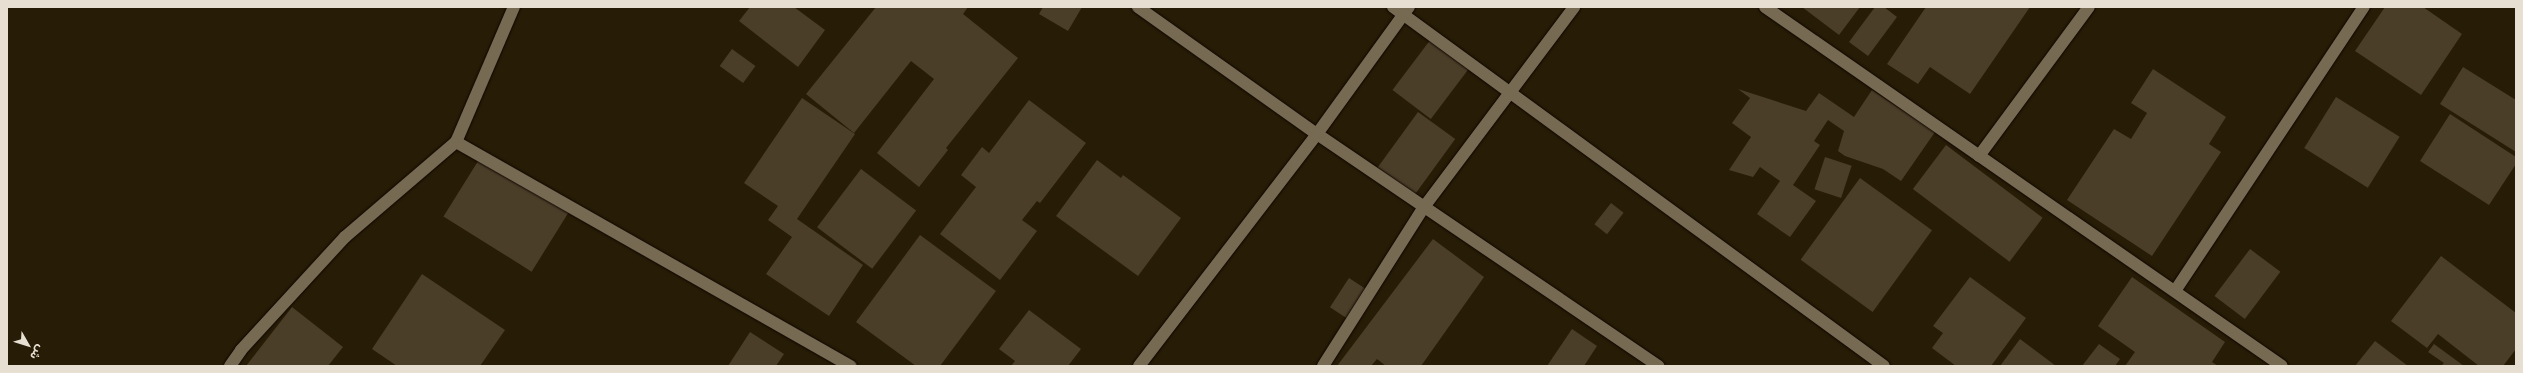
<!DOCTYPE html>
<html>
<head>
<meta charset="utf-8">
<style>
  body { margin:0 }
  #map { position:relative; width:2523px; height:373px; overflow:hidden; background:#271c06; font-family:Montserrat,"Noto Sans Arabic",sans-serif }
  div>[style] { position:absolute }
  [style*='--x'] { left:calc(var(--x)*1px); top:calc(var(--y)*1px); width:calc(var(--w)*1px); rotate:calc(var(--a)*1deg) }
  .building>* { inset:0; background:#4b3e28; transform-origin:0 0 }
  .roads { filter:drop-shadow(0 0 1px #0f0600) drop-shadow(0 0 1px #0f0600) }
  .minor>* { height:12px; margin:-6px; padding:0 6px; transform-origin:6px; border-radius:6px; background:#776a52 }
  span { translate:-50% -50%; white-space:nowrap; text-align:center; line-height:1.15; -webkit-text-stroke:3px #271c06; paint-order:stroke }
  .frame { position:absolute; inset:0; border:8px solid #e6dfd2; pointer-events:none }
  .north { position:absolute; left:8px; top:325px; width:40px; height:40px; -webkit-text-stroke:3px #271c06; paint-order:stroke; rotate:129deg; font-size:11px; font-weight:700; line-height:16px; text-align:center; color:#e6dfd2 }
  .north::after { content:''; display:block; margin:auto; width:14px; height:18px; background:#e6dfd2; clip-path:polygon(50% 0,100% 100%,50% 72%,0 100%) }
</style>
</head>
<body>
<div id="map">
  <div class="building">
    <i style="clip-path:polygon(750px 7px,794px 7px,825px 30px,798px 67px,739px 21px)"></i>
    <i style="clip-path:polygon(876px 7px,968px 7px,963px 14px,1018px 58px,946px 148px,948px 150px,919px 187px,877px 153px,934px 79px,911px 61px,854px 133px,806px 94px)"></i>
    <i style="clip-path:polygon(1043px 7px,1082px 7px,1068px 31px,1039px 14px)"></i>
    <i style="clip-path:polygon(1802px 7px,1860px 7px,1839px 35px)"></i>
    <i style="clip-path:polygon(1875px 7px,1884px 7px,1897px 17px,1868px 56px,1849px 42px)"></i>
    <i style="clip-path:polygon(1926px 7px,2030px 7px,1970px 94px,1930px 67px,1918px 84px,1887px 64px)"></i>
    <i style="clip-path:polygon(2385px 7px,2423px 7px,2462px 34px,2421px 95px,2355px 51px)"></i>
    <i style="left:1431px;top:39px;width:48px;height:64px;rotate:37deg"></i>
    <i style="left:732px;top:49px;width:29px;height:21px;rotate:36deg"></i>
    <i style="clip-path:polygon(2463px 67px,2516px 100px,2516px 152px,2440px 104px)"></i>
    <i style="clip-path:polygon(2153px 69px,2226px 117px,2209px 144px,2221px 152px,2152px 256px,2067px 200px,2114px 129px,2131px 139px,2147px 113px,2131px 103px)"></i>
    <i style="clip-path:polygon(1738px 89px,1806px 111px,1819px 93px,1854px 117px,1872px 90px,1935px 132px,1901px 181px,1883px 169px,1845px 156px,1838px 151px,1844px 131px,1828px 120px,1814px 141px,1820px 145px,1793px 185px,1816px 201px,1790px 237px,1757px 214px,1780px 181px,1760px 167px,1753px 177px,1729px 170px,1751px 137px,1732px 123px,1750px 98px)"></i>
    <i style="left:2336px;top:97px;width:75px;height:60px;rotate:32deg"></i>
    <i style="clip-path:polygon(802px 98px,855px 134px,797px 219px,863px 265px,829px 316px,766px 274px,792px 237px,768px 220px,778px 206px,744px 183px)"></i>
    <i style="clip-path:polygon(1029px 100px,1086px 143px,1040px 203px,1037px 201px,1022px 220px,1037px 231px,1000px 280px,940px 234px,976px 187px,961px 175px,982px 147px,989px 153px)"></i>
    <i style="left:1418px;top:112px;width:46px;height:69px;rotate:36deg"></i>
    <i style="clip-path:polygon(2450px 114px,2516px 157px,2516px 164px,2489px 205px,2420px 161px)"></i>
    <i style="left:1946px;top:145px;width:121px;height:55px;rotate:37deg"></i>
    <i style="left:1825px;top:157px;width:28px;height:34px;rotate:18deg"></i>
    <i style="left:480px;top:158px;width:104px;height:69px;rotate:32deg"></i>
    <i style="clip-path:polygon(1097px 160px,1121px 178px,1123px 175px,1181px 218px,1138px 276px,1056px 216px)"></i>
    <i style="left:861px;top:169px;width:69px;height:73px;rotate:37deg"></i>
    <i style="left:1860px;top:178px;width:89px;height:101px;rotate:36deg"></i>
    <i style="left:1611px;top:203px;width:16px;height:27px;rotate:38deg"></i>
    <i style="clip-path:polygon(920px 235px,996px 291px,940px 366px,916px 366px,856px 322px)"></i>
    <i style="clip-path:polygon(1433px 239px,1484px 277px,1421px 366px,1386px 366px,1377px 359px,1371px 366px,1337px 366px)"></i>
    <i style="left:2250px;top:249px;width:38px;height:59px;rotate:37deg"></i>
    <i style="clip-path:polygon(2441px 256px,2516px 313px,2516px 349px,2503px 366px,2479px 366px,2438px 334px,2427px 348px,2391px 321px)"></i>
    <i style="clip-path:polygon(422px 274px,505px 330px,480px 366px,397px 366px,372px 349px)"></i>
    <i style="clip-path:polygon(1970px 277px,2026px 318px,1991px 366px,1956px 366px,1932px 348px,1943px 333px,1933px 326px)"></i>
    <i style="clip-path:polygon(2132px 277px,2225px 342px,2212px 362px,2218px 366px,2125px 366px,2135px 352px,2098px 326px)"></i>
    <i style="left:1349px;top:278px;width:20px;height:35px;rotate:33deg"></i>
    <i style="clip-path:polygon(292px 307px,343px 347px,328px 366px,246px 366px)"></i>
    <i style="clip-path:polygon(1029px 310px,1081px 349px,1068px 366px,1011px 366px,1015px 361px,999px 349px)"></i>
    <i style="clip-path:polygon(1572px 329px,1597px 346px,1584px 366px,1547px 366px)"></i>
    <i style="clip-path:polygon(750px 332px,784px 354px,776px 366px,728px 366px)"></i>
    <i style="clip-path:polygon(2020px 339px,2056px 366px,2000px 366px)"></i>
    <i style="clip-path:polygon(2375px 341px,2408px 366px,2355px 366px)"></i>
    <i style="clip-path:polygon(2099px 344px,2120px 359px,2115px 366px,2082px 366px)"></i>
    <i style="clip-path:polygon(2434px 344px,2464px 366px,2441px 366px,2444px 363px,2428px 352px)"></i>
  </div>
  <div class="roads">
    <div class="minor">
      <i style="--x:1138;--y:7;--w:219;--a:35.4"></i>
      <i style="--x:1317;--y:134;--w:413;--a:34.2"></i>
      <i style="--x:1393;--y:7;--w:608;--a:36.17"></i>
      <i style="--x:1765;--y:7;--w:629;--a:34.78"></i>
      <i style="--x:456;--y:142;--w:454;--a:29.6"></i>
      <i style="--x:1979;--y:156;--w:185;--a:-53.6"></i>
      <i style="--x:2175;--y:291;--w:341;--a:-56.4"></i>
      <i style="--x:230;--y:366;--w:19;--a:-55"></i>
      <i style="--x:241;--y:350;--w:154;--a:-47.4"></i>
      <i style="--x:345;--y:237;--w:146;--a:-40.6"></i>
      <i style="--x:456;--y:142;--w:147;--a:-66.8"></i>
      <i style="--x:1139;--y:366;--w:292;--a:-52.5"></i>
      <i style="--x:1317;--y:134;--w:157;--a:-54.1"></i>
      <i style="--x:1323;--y:366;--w:188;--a:-57.6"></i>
      <i style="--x:1424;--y:207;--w:250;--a:-53.1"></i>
    </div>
  </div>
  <div class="frame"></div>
  <div class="north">ش</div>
</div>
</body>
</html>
